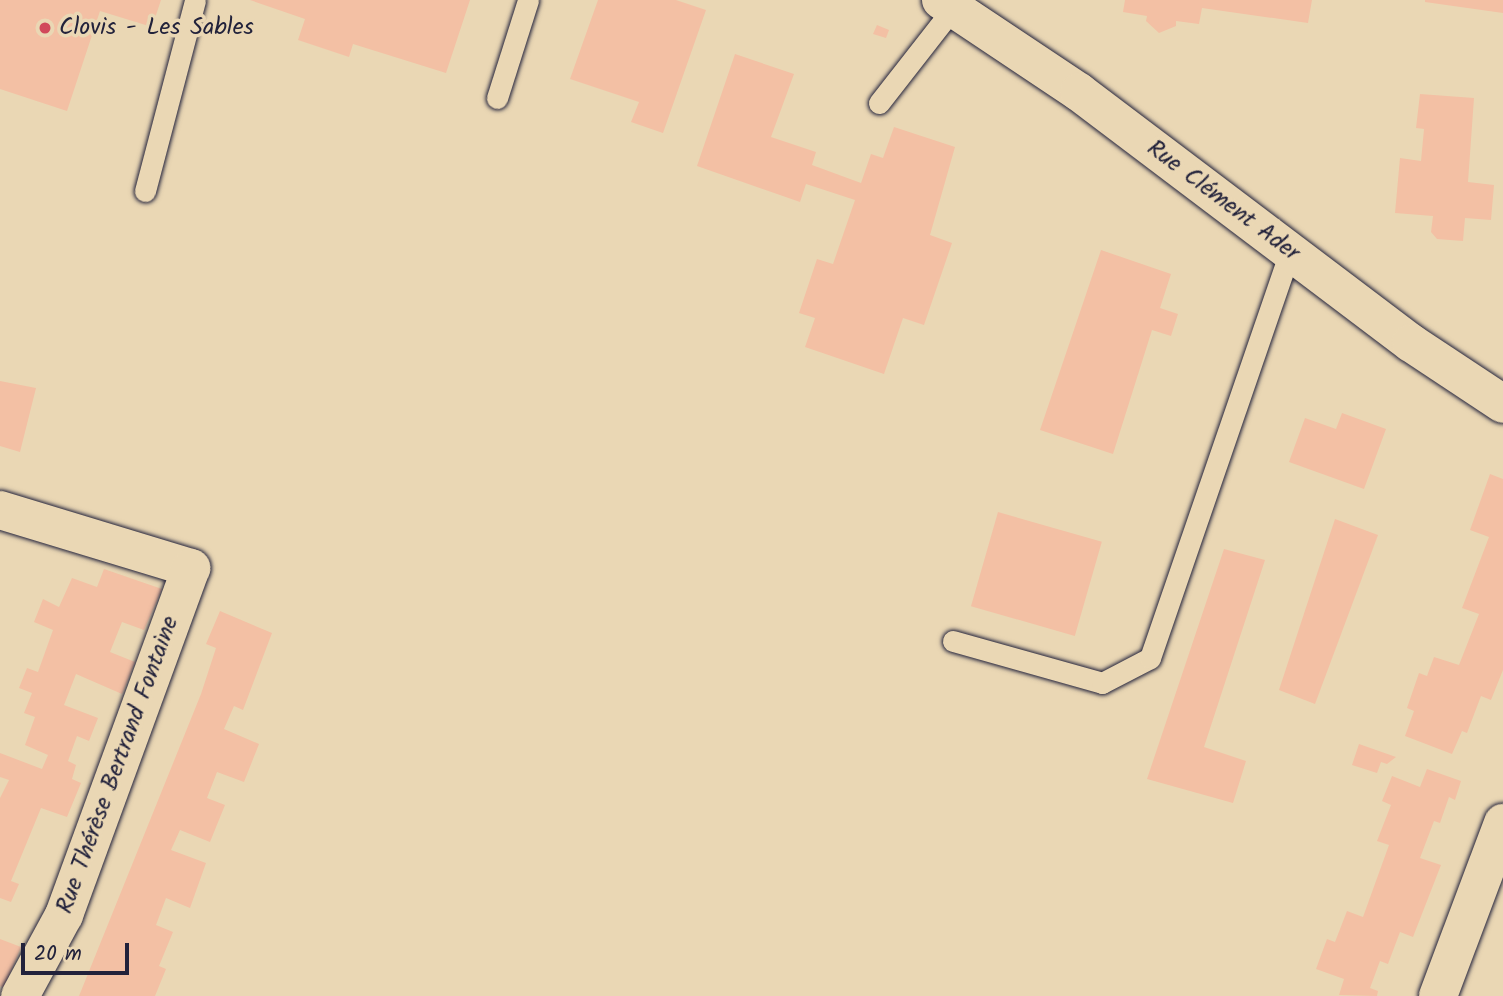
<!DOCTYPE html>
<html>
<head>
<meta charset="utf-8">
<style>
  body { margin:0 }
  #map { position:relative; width:1503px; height:996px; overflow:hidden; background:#ead7b4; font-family:Kalam,sans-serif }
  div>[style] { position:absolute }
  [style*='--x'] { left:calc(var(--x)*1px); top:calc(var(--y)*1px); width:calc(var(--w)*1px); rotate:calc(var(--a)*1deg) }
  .building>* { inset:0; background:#f3c0a4; transform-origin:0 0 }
  .roads { filter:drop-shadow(0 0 2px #22223b) drop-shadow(0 0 2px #22223b) }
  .lane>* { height:21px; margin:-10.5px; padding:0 10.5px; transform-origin:10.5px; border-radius:10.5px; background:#ead7b4 }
  .street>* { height:38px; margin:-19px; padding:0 19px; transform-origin:19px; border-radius:19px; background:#ead7b4 }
  .secondary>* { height:38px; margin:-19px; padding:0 19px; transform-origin:19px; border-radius:19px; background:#ead7b4 }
  .dots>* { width:19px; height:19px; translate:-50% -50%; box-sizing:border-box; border:4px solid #ead7b4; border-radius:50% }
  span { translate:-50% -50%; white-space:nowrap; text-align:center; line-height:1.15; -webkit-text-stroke:7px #ead7b4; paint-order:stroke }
  .poi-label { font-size:24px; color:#22223b }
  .left { translate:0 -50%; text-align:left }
  .street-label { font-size:24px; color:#22223b }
  .scale { position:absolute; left:21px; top:943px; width:108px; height:32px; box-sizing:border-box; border:4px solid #22223b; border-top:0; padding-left:9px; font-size:21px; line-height:24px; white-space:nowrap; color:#22223b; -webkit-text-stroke:5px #ead7b4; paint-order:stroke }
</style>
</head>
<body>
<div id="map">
  <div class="building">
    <i style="clip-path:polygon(0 0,161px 0,152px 27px,100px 11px,67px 111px,0 89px)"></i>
    <i style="clip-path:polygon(250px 0,470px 0,446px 73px,353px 44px,349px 57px,298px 40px,305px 19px)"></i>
    <i style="clip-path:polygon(598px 0,676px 0,706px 10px,663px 133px,631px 122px,639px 102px,570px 79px)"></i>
    <i style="clip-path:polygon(1125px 0,1312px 0,1308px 23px,1202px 8px,1199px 24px,1176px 21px,1176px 26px,1159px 33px,1146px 21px,1147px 16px,1123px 12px)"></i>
    <i style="clip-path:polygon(1503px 0,1503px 13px,1425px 2px,1425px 0)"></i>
    <i style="clip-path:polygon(877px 25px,889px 30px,886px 38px,873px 34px)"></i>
    <i style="clip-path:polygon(735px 54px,794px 74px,771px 137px,816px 152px,812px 165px,861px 183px,871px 154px,883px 158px,894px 127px,955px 147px,930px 235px,952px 243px,924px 325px,903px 318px,884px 374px,805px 347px,815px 318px,799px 313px,817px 259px,833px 264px,855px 200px,806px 184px,800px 202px,697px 166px)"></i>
    <i style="clip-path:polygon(1420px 94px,1474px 98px,1468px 182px,1494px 185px,1491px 220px,1465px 218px,1463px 241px,1437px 239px,1431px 232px,1433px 216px,1395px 213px,1400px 158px,1421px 161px,1424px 129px,1416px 128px)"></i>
    <i style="clip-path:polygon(1101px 250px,1171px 274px,1160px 308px,1178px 314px,1171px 336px,1152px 330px,1113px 454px,1040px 430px)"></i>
    <i style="clip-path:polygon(0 381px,36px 388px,20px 452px,0 446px)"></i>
    <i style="clip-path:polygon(1342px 413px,1386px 429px,1364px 489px,1289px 462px,1305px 418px,1336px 429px)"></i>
    <i style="clip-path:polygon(1490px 474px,1503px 479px,1503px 670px,1491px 700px,1481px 696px,1467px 733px,1462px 731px,1452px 754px,1405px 736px,1414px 711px,1407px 708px,1419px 673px,1427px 676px,1434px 657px,1459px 665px,1479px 614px,1462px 608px,1489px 537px,1470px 530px)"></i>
    <i style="left:998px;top:512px;width:108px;height:98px;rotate:16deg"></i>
    <i style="clip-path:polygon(1335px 519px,1378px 535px,1315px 704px,1279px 690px)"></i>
    <i style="clip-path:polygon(1224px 549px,1265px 560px,1204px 747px,1246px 761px,1233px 803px,1147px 779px)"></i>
    <i style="clip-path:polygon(104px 569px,162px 589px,144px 630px,122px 622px,110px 652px,135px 662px,122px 694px,76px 674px,64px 705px,98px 718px,89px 741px,77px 736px,68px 761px,76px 765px,72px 779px,81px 783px,67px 817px,41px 808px,11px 881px,19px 884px,11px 902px,0 898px,0 798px,9px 780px,0 777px,0 753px,42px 769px,48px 755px,25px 745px,35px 717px,24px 713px,32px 693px,19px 688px,27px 668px,38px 672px,53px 630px,34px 622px,43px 599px,59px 607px,72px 578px,97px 587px)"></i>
    <i style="clip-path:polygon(220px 611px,272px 633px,243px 710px,234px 706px,224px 729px,259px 744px,244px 782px,217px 772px,207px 798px,225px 805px,210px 842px,180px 830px,171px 850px,206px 863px,190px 908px,166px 898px,156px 925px,173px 932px,159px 966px,166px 969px,155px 996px,79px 996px,201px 694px,216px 648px,206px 644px)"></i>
    <i style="clip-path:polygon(1359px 744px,1396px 757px,1387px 764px,1381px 762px,1377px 773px,1352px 765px)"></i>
    <i style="clip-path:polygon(1427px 769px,1461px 781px,1455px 800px,1449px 797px,1440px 823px,1434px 821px,1420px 858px,1441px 865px,1413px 937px,1400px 932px,1388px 964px,1380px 961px,1370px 988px,1378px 991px,1377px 996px,1339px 995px,1344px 979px,1316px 969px,1327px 939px,1335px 942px,1347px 911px,1363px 917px,1389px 845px,1377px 841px,1391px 805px,1382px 801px,1392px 776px,1420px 787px)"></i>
    <i style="clip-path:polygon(0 939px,21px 947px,4px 988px,0 986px)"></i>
  </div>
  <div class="roads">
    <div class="lane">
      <i style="--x:497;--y:98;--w:103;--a:-72.4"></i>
      <i style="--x:879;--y:103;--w:122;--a:-52"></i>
      <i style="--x:145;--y:191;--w:197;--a:-75.3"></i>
      <i style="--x:953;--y:641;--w:155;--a:15.7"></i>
      <i style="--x:1102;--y:683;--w:54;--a:-27.5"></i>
      <i style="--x:1150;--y:658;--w:429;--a:-71"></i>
    </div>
    <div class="street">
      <i style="--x:0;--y:510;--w:200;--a:16.9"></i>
      <i style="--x:191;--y:568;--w:370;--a:110.1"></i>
      <i style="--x:64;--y:915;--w:92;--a:118.5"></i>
      <i style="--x:1438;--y:996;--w:185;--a:-69.4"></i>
    </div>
    <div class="secondary">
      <i style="--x:941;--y:0;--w:166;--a:33.7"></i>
      <i style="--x:1079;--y:92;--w:416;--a:37.1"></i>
      <i style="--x:1411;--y:343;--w:110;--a:33.5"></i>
    </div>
  </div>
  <div class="dots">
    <i style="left:45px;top:28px;background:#d1495b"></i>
  </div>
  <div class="poi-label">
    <span class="left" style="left:59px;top:28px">Clovis - Les Sables</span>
  </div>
  <div class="street-label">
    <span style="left:1223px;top:201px;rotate:37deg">Rue Clément Ader</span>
    <span style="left:118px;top:765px;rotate:-70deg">Rue Thérèse Bertrand Fontaine</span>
  </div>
  <div class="scale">20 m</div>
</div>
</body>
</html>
